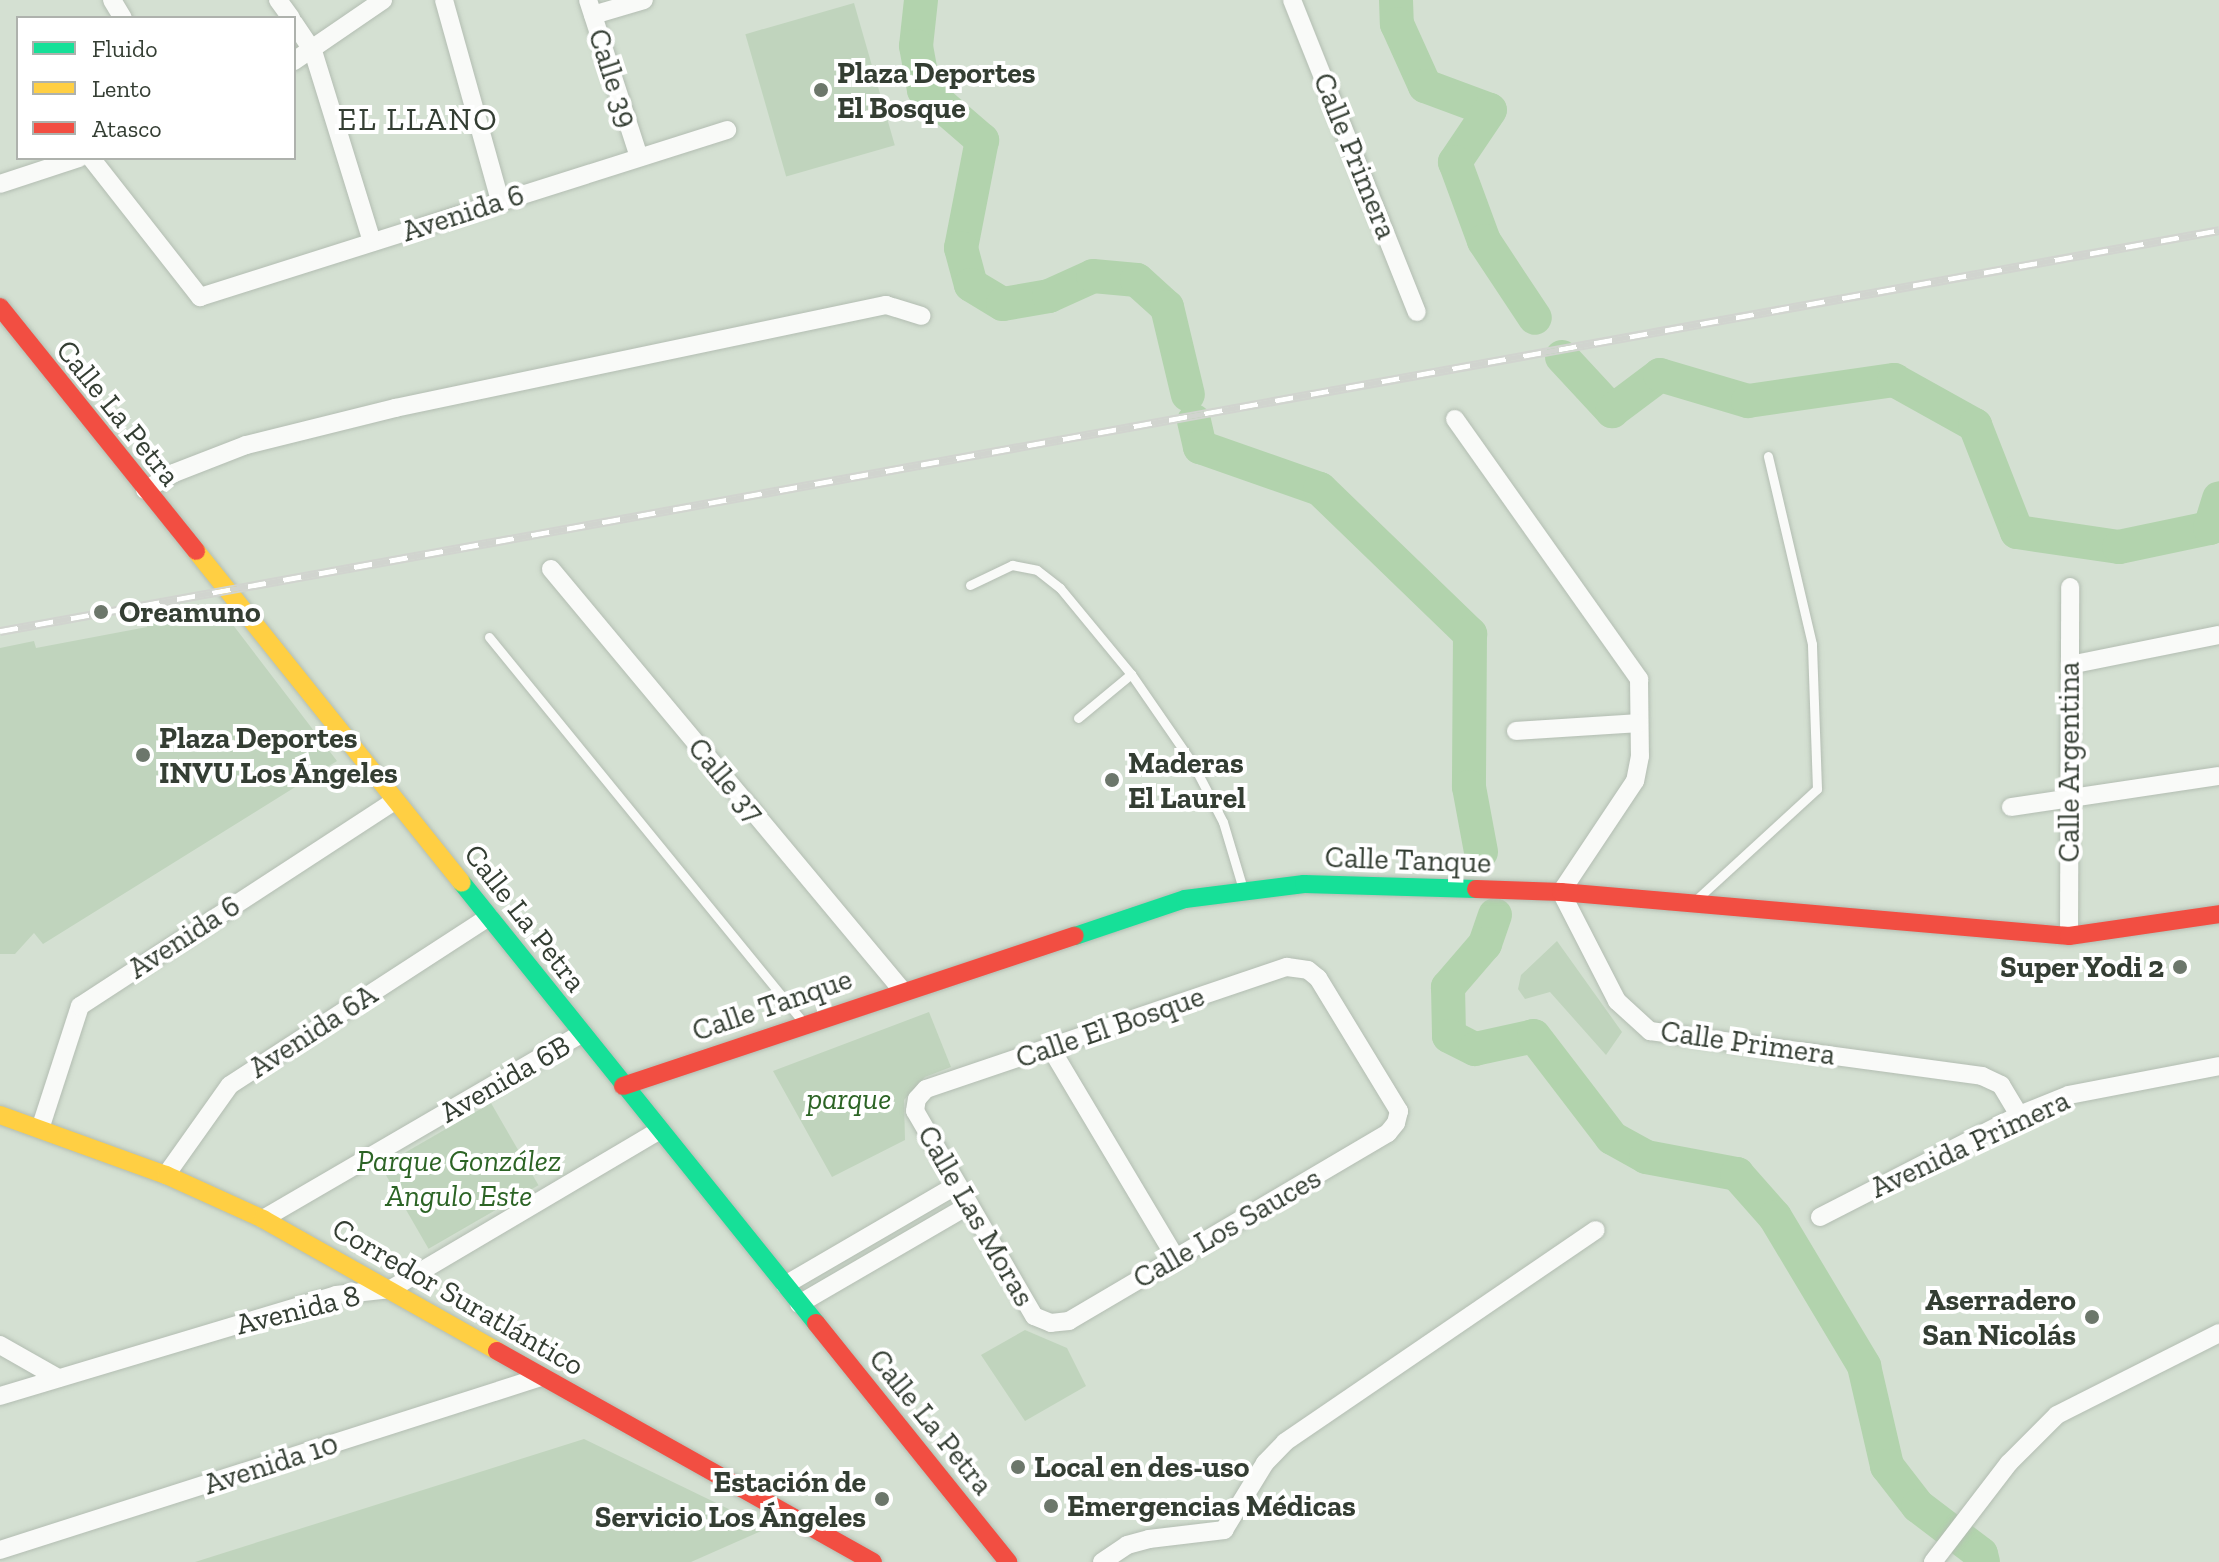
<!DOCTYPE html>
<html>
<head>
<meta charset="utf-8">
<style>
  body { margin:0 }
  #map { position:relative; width:2219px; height:1562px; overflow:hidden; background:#d4e0d2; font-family:"Zilla Slab",serif }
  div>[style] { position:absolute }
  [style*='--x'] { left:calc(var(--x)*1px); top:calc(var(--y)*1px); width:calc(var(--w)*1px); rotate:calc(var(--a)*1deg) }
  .green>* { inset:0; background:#c0d4bd; transform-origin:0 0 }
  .river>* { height:34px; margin:-17px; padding:0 17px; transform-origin:17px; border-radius:17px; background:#b2d3ad }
  .roads { filter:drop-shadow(0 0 2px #b3bdb2) drop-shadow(0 0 2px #b3bdb2) }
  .lane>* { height:9px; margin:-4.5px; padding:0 4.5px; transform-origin:4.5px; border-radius:4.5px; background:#f9faf8 }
  .street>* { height:18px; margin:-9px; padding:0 9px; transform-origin:9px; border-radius:9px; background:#f9faf8 }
  .fast>* { height:18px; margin:-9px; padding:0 9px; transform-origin:9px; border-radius:9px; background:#16e098 }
  .slow>* { height:18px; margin:-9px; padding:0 9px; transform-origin:9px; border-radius:9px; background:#ffcf43 }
  .jam>* { height:18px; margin:-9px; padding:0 9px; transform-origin:9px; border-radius:9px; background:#f24e42 }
  .rail>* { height:9px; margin-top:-4.5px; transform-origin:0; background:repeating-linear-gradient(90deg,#fff 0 18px,#d1d4cf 0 36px); box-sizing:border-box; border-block:2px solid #d1d4cf }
  .dots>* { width:22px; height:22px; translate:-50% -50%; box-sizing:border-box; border:4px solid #fff; border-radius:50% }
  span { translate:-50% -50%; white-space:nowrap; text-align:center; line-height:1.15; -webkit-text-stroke:8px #fff; paint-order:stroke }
  .poi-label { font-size:30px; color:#343e33; font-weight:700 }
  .left { translate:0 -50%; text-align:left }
  .right { translate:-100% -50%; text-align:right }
  .street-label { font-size:30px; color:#343e33 }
  .park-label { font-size:30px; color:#2c6425; font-style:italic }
  .neighbourhood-label { font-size:32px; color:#343e33; letter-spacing:2px }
  .legend { position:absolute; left:16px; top:16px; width:280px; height:144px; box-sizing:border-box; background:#fff; border:2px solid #aeb2ad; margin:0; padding:10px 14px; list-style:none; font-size:24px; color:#343e33 }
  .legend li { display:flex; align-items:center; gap:16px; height:40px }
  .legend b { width:40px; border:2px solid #aeb2ad }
</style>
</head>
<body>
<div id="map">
  <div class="green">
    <i style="left:854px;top:3px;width:148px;height:113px;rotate:74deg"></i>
    <i style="clip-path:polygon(217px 604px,337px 761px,43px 944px,34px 933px,15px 954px,0 954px,0 648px,34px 641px,36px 648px,147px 627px,146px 616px)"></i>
    <i style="clip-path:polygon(1557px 941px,1622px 1032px,1606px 1055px,1550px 992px,1525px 999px,1518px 989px,1521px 975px)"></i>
    <i style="clip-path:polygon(929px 1012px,951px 1067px,925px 1077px,904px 1100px,905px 1140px,832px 1177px,773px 1071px)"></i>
    <i style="left:491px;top:1103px;width:95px;height:127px;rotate:60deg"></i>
    <i style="clip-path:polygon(1025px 1330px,1067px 1348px,1086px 1386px,1025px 1421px,981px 1355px)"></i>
    <i style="clip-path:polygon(584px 1439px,768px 1528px,691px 1562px,195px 1562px)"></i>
  </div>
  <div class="river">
    <i style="--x:921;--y:0;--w:46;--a:96.2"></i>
    <i style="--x:916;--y:46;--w:45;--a:79.7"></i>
    <i style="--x:924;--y:90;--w:77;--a:40.8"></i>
    <i style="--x:982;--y:140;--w:110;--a:101"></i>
    <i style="--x:961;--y:248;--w:38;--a:75"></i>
    <i style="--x:971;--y:285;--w:37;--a:31"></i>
    <i style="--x:1003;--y:304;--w:47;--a:-9.9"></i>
    <i style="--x:1049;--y:296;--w:48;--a:-24.4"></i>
    <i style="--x:1093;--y:276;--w:44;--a:5.2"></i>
    <i style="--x:1137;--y:280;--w:40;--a:42"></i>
    <i style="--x:1167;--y:307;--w:90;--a:76.6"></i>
    <i style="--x:1396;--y:0;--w:24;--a:88"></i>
    <i style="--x:1397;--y:24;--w:68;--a:65.7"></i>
    <i style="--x:1425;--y:86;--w:69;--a:20.3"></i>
    <i style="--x:1490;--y:110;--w:63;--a:123.9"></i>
    <i style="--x:1455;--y:162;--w:84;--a:69.8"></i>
    <i style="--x:1484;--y:241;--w:92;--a:56.5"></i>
    <i style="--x:1562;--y:357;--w:74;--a:47.2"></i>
    <i style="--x:1612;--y:411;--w:60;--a:-36.9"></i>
    <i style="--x:1660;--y:375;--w:92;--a:16.5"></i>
    <i style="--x:1748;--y:401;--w:148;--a:-8.2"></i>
    <i style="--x:1894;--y:380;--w:93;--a:29.1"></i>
    <i style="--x:1975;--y:425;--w:115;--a:68.6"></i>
    <i style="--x:2017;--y:532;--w:103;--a:8.4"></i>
    <i style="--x:2119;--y:547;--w:93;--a:-11.8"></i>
    <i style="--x:2210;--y:528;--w:31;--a:-73"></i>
    <i style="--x:1194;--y:421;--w:27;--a:77"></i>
    <i style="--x:1200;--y:447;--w:127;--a:19.3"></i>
    <i style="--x:1320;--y:489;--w:209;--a:44"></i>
    <i style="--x:1470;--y:634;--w:153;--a:90.4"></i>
    <i style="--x:1469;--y:787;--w:66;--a:79.5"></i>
    <i style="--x:1495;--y:915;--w:31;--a:109"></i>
    <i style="--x:1485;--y:944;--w:57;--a:130.7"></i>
    <i style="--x:1448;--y:987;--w:49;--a:88.8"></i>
    <i style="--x:1449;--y:1036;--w:29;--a:27"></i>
    <i style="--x:1475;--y:1049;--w:60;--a:-12.4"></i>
    <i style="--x:1534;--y:1036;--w:128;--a:52.6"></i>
    <i style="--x:1612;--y:1138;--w:39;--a:29"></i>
    <i style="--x:1646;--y:1157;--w:93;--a:10.6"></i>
    <i style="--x:1737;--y:1174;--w:57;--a:48.5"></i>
    <i style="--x:1775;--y:1217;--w:174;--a:59.1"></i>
    <i style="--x:1864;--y:1366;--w:103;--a:77"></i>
    <i style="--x:1887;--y:1466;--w:51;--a:52.2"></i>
    <i style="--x:1918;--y:1506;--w:79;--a:37.3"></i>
    <i style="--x:1981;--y:1554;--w:8;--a:76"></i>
  </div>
  <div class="roads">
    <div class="lane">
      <i style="--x:970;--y:585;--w:47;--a:-25.5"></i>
      <i style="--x:1012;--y:565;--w:25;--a:11"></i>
      <i style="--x:1037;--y:570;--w:29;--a:38"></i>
      <i style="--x:1060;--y:588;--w:112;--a:50.5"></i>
      <i style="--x:1131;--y:674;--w:109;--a:55.4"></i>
      <i style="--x:1193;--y:764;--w:65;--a:62.7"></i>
      <i style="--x:1223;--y:822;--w:70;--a:73.4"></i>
      <i style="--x:489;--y:637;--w:500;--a:50.8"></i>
      <i style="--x:1078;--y:718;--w:69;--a:-39.7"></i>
      <i style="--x:1698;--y:898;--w:161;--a:-42.5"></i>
      <i style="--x:1817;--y:789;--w:145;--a:-92"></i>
      <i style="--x:1812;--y:644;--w:193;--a:-103.2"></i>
    </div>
    <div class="street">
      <i style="--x:112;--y:0;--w:21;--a:59"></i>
      <i style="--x:278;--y:0;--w:22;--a:54"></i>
      <i style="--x:444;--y:0;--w:209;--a:74.4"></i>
      <i style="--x:588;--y:0;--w:165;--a:72"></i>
      <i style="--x:1292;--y:0;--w:336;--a:68.2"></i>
      <i style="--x:593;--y:15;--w:53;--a:-16.4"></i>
      <i style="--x:294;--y:23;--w:34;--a:56"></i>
      <i style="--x:313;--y:51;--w:200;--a:72.8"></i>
      <i style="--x:294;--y:61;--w:108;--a:-34.4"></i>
      <i style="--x:91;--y:158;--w:177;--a:51.9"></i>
      <i style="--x:200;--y:297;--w:553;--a:-17.58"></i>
      <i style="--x:0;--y:184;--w:83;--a:-18.2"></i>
      <i style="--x:1455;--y:419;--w:319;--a:54.7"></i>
      <i style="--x:1639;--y:679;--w:77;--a:89.3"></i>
      <i style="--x:1640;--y:756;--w:25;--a:101"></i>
      <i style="--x:1635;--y:781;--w:133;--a:123.7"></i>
      <i style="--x:1561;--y:892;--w:123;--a:62.8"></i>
      <i style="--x:1617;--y:1001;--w:45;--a:42.3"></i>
      <i style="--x:1650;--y:1031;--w:335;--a:7.7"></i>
      <i style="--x:1982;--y:1076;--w:21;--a:25"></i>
      <i style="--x:2001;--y:1085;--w:35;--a:59"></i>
      <i style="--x:145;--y:490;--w:34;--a:-30"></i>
      <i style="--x:174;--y:473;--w:77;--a:-21.3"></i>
      <i style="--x:246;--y:445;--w:154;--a:-13.9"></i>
      <i style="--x:395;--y:408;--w:502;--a:-11.85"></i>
      <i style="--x:886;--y:305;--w:37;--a:17"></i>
      <i style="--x:551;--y:569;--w:548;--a:50.18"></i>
      <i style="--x:2070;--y:665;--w:152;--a:-11.4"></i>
      <i style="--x:1516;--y:731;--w:123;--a:-3.7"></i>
      <i style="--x:2011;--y:807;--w:210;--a:-8.5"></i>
      <i style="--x:2069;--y:936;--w:349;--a:-89.8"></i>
      <i style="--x:1287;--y:967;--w:21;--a:8"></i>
      <i style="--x:1308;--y:970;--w:13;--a:39"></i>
      <i style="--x:1318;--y:978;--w:156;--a:58.7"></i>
      <i style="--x:1399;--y:1111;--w:12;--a:104"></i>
      <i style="--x:1396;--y:1123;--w:13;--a:129"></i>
      <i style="--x:1388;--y:1133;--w:370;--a:149.5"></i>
      <i style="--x:1069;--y:1321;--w:18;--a:174"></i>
      <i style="--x:1051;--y:1323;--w:18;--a:-158"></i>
      <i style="--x:1034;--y:1316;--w:237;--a:-120.1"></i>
      <i style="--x:915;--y:1111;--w:12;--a:-81"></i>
      <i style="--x:917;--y:1099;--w:13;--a:-48"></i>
      <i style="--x:926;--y:1089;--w:381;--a:-18.7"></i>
      <i style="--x:1050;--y:1047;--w:246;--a:59.2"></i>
      <i style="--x:41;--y:1126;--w:126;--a:-72"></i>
      <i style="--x:80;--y:1006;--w:376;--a:-33.1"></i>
      <i style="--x:166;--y:1175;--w:110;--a:-54.6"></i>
      <i style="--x:230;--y:1085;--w:309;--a:-33"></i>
      <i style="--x:1820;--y:1217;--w:224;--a:-27.1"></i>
      <i style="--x:2019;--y:1115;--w:54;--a:-21.8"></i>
      <i style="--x:2069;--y:1095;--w:153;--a:-10.9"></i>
      <i style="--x:263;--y:1219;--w:368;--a:-30.2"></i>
      <i style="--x:785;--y:1285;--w:199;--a:-30.2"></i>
      <i style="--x:799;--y:1304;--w:197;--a:-30.2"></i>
      <i style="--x:0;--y:1345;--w:67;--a:29.6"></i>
      <i style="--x:0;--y:1396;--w:351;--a:-16.7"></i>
      <i style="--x:336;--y:1295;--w:55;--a:-6.2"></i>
      <i style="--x:391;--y:1289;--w:310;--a:-30.6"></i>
      <i style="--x:0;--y:1550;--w:568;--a:-17.73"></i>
      <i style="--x:1102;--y:1562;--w:30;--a:-34"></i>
      <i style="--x:1127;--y:1545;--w:23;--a:-15"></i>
      <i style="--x:1149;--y:1539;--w:76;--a:-6.8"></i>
      <i style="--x:1224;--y:1530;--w:79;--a:-58.5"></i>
      <i style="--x:1265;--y:1463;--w:29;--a:-46"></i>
      <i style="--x:1285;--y:1442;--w:376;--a:-34.3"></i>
      <i style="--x:1933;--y:1562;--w:125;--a:-52.5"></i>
      <i style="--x:2009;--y:1463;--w:68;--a:-45"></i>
      <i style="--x:2057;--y:1415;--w:182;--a:-26.8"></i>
    </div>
    <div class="fast">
      <i style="--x:462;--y:883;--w:565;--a:51.18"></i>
      <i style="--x:1075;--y:936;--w:116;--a:-18.6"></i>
      <i style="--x:1185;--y:899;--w:120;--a:-7.2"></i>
      <i style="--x:1304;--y:884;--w:172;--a:1.7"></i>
    </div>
    <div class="slow">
      <i style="--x:196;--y:551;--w:425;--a:51.3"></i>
      <i style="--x:0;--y:1115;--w:177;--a:19.9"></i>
      <i style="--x:166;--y:1175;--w:107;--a:24.4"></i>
      <i style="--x:263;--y:1219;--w:269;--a:29.4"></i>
    </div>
    <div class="jam">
      <i style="--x:0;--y:307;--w:313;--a:51.2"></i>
      <i style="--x:1476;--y:889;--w:85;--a:2"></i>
      <i style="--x:1561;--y:892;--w:510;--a:4.95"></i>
      <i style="--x:2069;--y:936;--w:152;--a:-8.3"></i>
      <i style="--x:623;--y:1086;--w:476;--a:-18.4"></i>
      <i style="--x:816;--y:1323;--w:307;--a:51.2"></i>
      <i style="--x:497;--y:1351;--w:431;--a:29.3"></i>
    </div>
  </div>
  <div class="rail">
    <i style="--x:0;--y:631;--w:2255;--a:-10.24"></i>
  </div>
  <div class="dots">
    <i style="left:821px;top:90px;background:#6c776b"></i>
    <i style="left:101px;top:612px;background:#6c776b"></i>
    <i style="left:143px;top:755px;background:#6c776b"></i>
    <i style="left:1112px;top:780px;background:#6c776b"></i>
    <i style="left:2180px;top:967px;background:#6c776b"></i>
    <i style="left:2092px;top:1317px;background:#6c776b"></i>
    <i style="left:1018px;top:1467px;background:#6c776b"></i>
    <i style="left:882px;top:1499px;background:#6c776b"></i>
    <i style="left:1051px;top:1506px;background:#6c776b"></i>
  </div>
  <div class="poi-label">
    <span class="left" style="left:837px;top:90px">Plaza Deportes<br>El Bosque</span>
    <span class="left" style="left:119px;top:612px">Oreamuno</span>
    <span class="left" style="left:159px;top:755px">Plaza Deportes<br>INVU Los Ángeles</span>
    <span class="left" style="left:1128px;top:780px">Maderas<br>El Laurel</span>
    <span class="right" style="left:2164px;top:967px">Super Yodi 2</span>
    <span class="right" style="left:2076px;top:1317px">Aserradero<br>San Nicolás</span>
    <span class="left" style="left:1034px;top:1467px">Local en des-uso</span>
    <span class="right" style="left:866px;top:1499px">Estación de<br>Servicio Los Ángeles</span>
    <span class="left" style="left:1067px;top:1506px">Emergencias Médicas</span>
  </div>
  <div class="street-label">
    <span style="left:613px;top:78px;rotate:72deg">Calle 39</span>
    <span style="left:1355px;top:156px;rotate:68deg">Calle Primera</span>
    <span style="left:463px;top:213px;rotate:-18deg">Avenida 6</span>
    <span style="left:118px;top:413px;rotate:51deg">Calle La Petra</span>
    <span style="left:2069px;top:762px;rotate:-90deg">Calle Argentina</span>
    <span style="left:726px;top:780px;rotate:50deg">Calle 37</span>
    <span style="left:1408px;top:860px;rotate:2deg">Calle Tanque</span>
    <span style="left:525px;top:918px;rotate:52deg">Calle La Petra</span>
    <span style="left:184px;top:937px;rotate:-33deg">Avenida 6</span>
    <span style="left:772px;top:1005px;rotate:-19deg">Calle Tanque</span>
    <span style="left:1110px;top:1027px;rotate:-19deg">Calle El Bosque</span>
    <span style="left:313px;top:1031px;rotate:-33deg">Avenida 6A</span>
    <span style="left:1748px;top:1043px;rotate:8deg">Calle Primera</span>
    <span style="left:505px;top:1079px;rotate:-30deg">Avenida 6B</span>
    <span style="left:1970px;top:1144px;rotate:-25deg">Avenida Primera</span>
    <span style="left:976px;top:1216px;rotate:60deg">Calle Las Moras</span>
    <span style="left:1227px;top:1228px;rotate:-30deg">Calle Los Sauces</span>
    <span style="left:458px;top:1297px;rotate:30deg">Corredor Suratlántico</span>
    <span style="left:298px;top:1310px;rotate:-14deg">Avenida 8</span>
    <span style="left:931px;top:1422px;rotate:51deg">Calle La Petra</span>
    <span style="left:271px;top:1464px;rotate:-18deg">Avenida 10</span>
  </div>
  <div class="park-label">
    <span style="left:849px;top:1099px">parque</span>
    <span style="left:459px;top:1178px">Parque González<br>Angulo Este</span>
  </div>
  <div class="neighbourhood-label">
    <span style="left:418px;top:119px">EL LLANO</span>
  </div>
  <ul class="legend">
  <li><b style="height:10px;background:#16e098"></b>Fluido</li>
  <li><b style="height:10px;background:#ffcf43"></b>Lento</li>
  <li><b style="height:10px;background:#f24e42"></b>Atasco</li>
  </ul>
</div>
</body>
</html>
